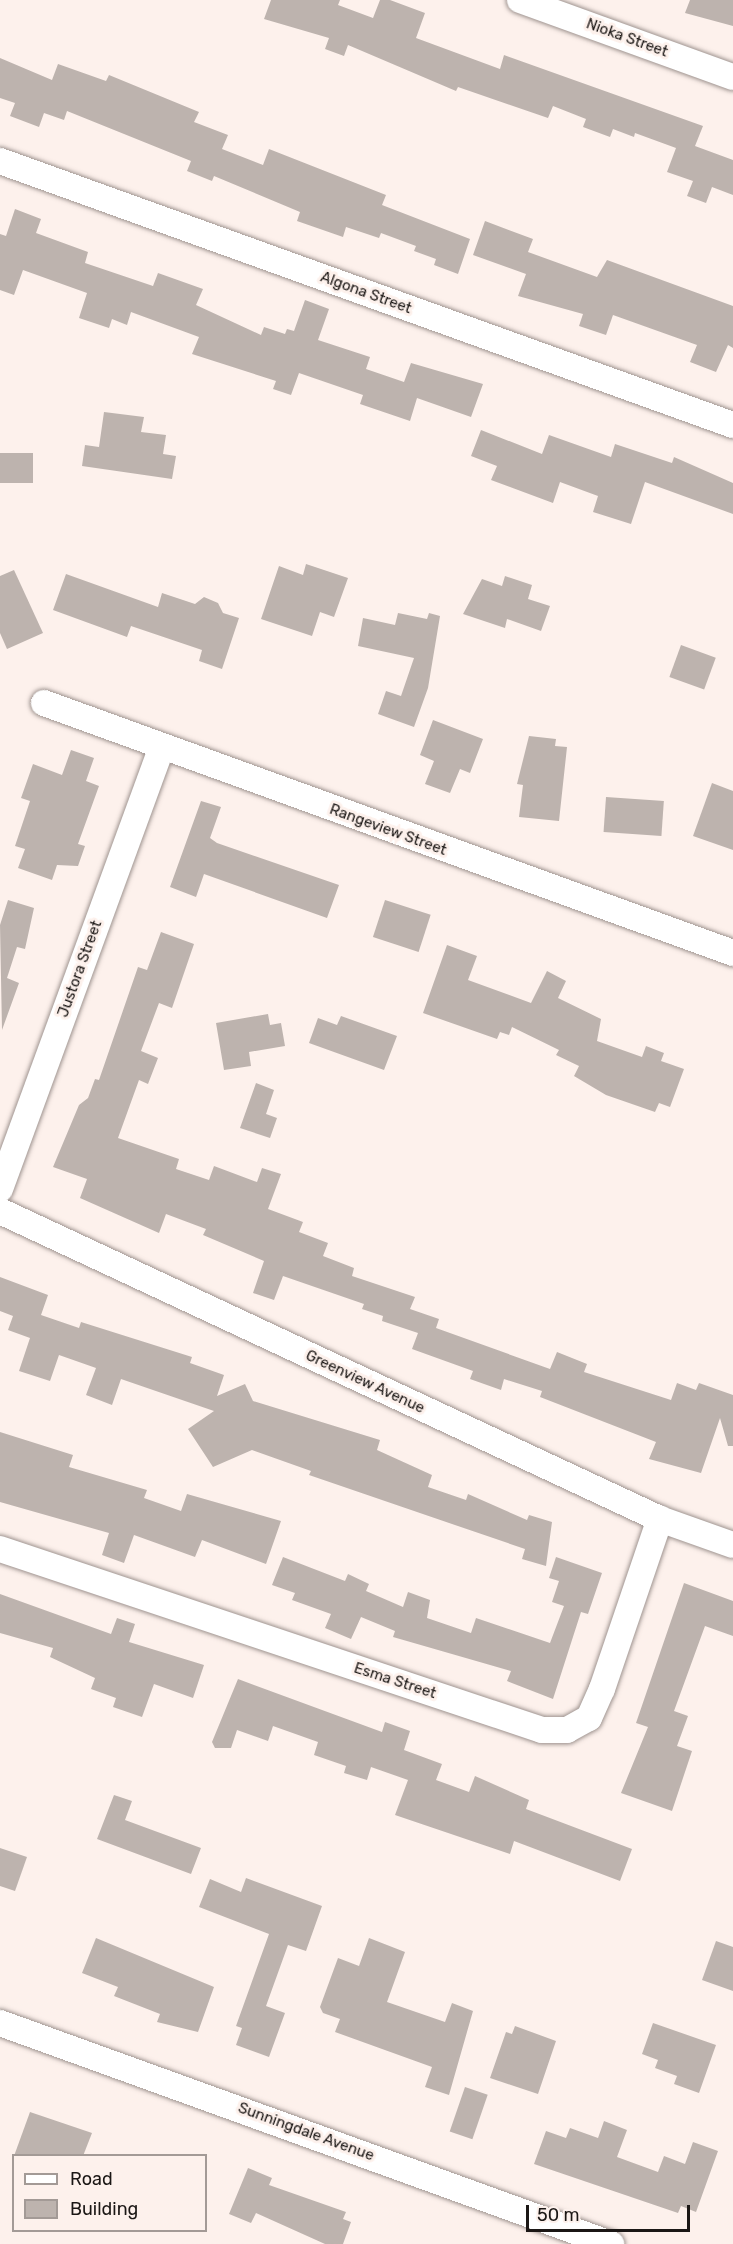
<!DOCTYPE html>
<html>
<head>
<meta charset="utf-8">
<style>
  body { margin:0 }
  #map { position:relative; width:733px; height:2244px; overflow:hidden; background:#fdf1ec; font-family:Rubik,sans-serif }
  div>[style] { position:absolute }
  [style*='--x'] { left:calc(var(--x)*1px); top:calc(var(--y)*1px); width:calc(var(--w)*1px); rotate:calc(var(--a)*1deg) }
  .building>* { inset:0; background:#bdb3ae; transform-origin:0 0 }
  .roads { filter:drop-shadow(0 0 2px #9f9490) drop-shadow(0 0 2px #9f9490) }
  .minor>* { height:26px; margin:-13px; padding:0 13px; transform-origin:13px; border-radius:13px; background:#fff }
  span { translate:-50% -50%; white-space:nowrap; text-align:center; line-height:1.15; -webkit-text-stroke:6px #fdf1ec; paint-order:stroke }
  .street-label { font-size:15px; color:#1b1715 }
  .legend { position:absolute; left:12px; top:2154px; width:195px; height:78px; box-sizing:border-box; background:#fdf1ec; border:2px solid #a39a96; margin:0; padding:8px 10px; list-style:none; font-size:18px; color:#1b1715 }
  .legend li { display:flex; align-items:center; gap:12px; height:30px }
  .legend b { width:30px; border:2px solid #a39a96 }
  .scale { position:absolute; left:526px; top:2205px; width:164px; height:27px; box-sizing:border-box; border:3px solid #1b1715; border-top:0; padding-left:8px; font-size:18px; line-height:21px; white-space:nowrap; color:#1b1715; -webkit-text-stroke:4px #fdf1ec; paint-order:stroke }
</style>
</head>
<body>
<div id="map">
  <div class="building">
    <i style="clip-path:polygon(271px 0,340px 0,338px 5px,373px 18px,380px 0,390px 0,425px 13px,416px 38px,500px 69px,504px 55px,703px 126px,695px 146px,733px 160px,733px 195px,712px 187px,706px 203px,687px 196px,693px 181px,667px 172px,676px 148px,635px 133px,634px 137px,613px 129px,610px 137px,583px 127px,586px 119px,553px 106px,548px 118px,458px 87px,456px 91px,348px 45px,344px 56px,325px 49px,329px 38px,264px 19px)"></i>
    <i style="clip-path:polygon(690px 0,733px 0,733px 26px,685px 13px)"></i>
    <i style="clip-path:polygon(0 58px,52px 80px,58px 64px,106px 81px,109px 75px,199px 112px,194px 122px,228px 135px,222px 149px,263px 165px,269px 149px,386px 195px,382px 205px,470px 239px,458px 274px,434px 265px,436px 259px,414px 251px,416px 246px,381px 233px,379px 238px,346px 227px,343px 237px,297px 221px,300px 212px,214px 176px,212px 181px,187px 171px,191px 161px,67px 111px,64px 120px,44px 113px,39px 127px,10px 116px,15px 103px,0 98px)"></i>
    <i style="clip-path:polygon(15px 209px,41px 219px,36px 233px,88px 252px,85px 263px,153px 286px,158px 273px,203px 289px,196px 305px,261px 335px,264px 327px,285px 334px,287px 329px,294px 331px,305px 300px,329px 309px,318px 340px,370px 357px,366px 369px,404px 382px,411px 363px,483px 384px,471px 417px,417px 398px,410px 421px,360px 404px,363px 395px,299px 373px,291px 395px,273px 389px,276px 381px,192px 354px,199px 337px,131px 312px,127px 325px,112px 319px,109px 328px,79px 318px,87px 293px,23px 270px,14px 295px,0 290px,0 234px,6px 236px)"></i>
    <i style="clip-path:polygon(485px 221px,533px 239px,528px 252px,597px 277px,607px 260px,733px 306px,733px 348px,728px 345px,716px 372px,690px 362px,697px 345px,613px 315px,606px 335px,579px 326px,583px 314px,518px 296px,526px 274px,473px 255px)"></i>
    <i style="clip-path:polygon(104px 412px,144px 417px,141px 432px,166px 435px,163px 454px,176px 456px,172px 479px,82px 466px,85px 445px,99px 447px)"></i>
    <i style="clip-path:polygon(481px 430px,542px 454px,549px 435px,611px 457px,615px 444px,672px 463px,674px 457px,733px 483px,733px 514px,645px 482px,631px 524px,593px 512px,598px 496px,560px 482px,553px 503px,491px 480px,497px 466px,471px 456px)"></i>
    <i style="left:0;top:453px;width:33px;height:30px"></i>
    <i style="clip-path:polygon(306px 564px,348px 578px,334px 617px,320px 612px,312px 636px,261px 619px,279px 566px,303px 575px)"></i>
    <i style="clip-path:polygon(14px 570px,43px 633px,7px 649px,0 633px,0 576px)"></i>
    <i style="clip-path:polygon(66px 574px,158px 607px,162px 593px,195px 604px,204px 597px,218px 603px,223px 613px,239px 618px,222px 669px,199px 661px,202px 650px,131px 626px,127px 637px,53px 610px)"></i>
    <i style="clip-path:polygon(505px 576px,532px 585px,528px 599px,550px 606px,541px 631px,507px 619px,505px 628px,463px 614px,482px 579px,502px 586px)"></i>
    <i style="clip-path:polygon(398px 613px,427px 619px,429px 613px,440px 616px,428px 688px,414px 727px,378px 714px,386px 691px,401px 696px,414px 658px,358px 646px,363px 618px,395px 625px)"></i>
    <i style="left:681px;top:645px;width:37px;height:34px;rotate:20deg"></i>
    <i style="clip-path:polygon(433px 720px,483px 739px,470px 773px,460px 769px,450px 793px,425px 784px,434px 761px,420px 755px)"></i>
    <i style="clip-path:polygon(529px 736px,556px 739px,555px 746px,567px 747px,559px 821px,519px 817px,523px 785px,517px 784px)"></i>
    <i style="clip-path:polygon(71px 750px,94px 758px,86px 781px,99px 786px,78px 844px,85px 846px,78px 866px,57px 865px,52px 880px,18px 868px,25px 849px,15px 846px,30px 801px,21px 798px,33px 764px,62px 775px)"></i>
    <i style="clip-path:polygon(712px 783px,733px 791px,733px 850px,693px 836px)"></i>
    <i style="left:606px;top:797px;width:58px;height:35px;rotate:4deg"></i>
    <i style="clip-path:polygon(201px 801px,221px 807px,210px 838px,217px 843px,339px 885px,327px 918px,204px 874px,196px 897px,170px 887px)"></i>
    <i style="clip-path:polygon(8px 900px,34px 908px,25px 949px,17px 947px,7px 978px,19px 983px,2px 1030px,0 925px)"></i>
    <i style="left:385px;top:900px;width:48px;height:39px;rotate:18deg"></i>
    <i style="clip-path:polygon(161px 932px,194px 944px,172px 1008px,159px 1003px,141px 1051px,158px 1058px,148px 1084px,139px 1080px,118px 1138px,179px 1159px,176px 1169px,209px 1180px,214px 1166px,257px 1182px,262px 1168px,281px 1174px,268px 1209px,303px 1222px,299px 1232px,328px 1243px,323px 1256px,354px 1268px,352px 1276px,415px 1297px,410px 1309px,439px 1319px,436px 1328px,550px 1369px,557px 1352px,587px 1364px,584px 1372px,671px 1400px,677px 1383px,696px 1390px,699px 1383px,733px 1395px,733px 1446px,728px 1446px,720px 1418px,701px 1473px,649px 1459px,656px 1442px,540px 1397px,542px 1391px,504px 1379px,501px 1390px,470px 1379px,473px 1371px,412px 1349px,418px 1333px,382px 1321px,383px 1316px,362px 1309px,364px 1304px,283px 1276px,274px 1300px,253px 1293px,264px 1261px,203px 1235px,206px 1229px,166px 1214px,159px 1233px,80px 1198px,87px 1179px,53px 1167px,79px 1105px,88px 1098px,95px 1079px,99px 1080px,138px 967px,147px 970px)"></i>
    <i style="clip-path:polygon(447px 945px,477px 956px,468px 980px,531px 1003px,547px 971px,566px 981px,558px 998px,601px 1019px,597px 1041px,642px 1057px,646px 1046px,664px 1053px,661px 1061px,684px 1069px,670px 1107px,659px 1103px,655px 1112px,606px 1095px,574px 1076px,579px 1066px,556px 1055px,559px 1050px,512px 1027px,509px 1035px,500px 1032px,497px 1039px,423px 1013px)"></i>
    <i style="clip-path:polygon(268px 1014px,270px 1025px,281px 1023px,285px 1046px,249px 1052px,251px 1066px,224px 1070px,216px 1023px)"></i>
    <i style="clip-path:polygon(341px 1016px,397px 1036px,384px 1070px,309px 1043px,318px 1018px,337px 1025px)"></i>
    <i style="clip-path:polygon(256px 1083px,274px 1090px,266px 1114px,277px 1118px,270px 1138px,240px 1128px)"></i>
    <i style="clip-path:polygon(0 1277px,48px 1295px,41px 1315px,79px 1328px,81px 1322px,192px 1357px,190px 1363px,224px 1375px,217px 1396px,245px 1384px,253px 1401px,380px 1440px,377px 1450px,432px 1475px,428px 1487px,466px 1500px,468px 1494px,527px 1520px,529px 1515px,552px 1522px,546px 1566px,522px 1559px,525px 1549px,309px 1475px,311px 1471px,252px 1450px,213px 1467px,188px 1429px,214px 1411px,121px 1379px,112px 1405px,86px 1395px,96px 1368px,59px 1355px,50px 1381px,19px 1371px,30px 1338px,8px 1330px,13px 1316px,0 1311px)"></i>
    <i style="clip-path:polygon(0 1432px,73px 1455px,69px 1467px,147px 1490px,144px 1498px,181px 1511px,187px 1494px,281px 1521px,266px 1564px,202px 1540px,195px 1557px,134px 1535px,124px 1563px,102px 1555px,109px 1533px,0 1502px)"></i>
    <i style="clip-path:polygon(283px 1557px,345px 1581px,348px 1574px,369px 1584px,366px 1591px,403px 1607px,408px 1592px,430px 1600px,427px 1618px,471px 1633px,476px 1618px,550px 1643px,564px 1606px,552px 1602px,559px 1581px,549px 1578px,556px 1557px,602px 1573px,588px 1614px,581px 1612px,553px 1699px,507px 1681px,511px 1671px,393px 1637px,395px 1631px,361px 1617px,351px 1639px,325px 1628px,331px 1614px,292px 1600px,295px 1593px,272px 1585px)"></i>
    <i style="clip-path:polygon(684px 1583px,733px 1601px,733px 1636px,705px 1626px,674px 1711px,688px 1716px,677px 1746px,692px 1751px,672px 1811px,621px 1793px,648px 1727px,636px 1723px)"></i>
    <i style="clip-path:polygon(0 1594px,111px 1634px,117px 1618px,135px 1624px,129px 1642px,204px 1665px,193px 1698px,154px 1684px,142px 1717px,113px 1707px,116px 1698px,91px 1689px,95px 1678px,50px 1657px,53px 1648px,0 1633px)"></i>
    <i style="clip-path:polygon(238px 1679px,382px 1732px,385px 1722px,410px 1731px,404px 1750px,442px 1764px,436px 1780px,469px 1792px,475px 1776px,529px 1800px,526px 1809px,632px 1849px,620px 1881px,514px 1841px,510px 1854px,395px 1815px,408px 1780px,371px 1767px,367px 1780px,344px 1773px,346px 1766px,314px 1755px,318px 1742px,273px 1726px,268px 1741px,237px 1730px,231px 1748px,215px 1748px,212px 1742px)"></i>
    <i style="clip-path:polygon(114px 1795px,132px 1801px,125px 1820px,201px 1848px,191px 1874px,97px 1839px)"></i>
    <i style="clip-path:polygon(0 1848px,27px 1857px,15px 1891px,0 1886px)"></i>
    <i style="clip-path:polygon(246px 1878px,322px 1906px,306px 1951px,288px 1945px,266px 2006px,285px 2013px,269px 2057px,236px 2045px,242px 2028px,236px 2026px,269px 1934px,199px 1907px,210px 1879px,241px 1892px)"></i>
    <i style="clip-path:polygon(96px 1938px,214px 1987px,198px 2032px,157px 2022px,160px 2014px,114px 1996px,118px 1987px,82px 1973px)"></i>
    <i style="clip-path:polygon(369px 1938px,405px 1952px,387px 2002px,445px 2022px,452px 2003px,473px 2011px,449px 2095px,425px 2087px,432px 2067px,335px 2032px,340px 2019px,323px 2013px,320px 2007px,338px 1958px,359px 1966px)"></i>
    <i style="clip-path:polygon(716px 1941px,733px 1947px,733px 1991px,702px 1980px)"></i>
    <i style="clip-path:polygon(653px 2023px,716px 2045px,699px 2093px,674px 2084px,677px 2076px,655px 2068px,658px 2060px,642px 2054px)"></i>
    <i style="clip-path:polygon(515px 2026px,556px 2041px,538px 2094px,490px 2078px,506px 2032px,512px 2034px)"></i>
    <i style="left:465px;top:2087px;width:24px;height:47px;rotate:19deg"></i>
    <i style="clip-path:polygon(30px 2112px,92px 2133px,83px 2156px,14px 2156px)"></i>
    <i style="clip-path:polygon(604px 2121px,627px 2130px,617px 2157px,658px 2172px,664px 2156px,685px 2164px,693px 2142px,718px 2151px,696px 2212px,681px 2206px,678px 2213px,534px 2164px,546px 2131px,566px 2138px,570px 2128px,598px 2138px)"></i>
    <i style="clip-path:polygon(248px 2168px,272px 2178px,269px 2185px,346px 2212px,343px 2219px,351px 2222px,343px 2244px,325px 2244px,256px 2213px,251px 2223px,229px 2214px)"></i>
  </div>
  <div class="roads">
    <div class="minor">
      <i style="--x:520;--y:0;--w:226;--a:19.9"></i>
      <i style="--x:0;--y:161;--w:779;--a:19.81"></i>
      <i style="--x:44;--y:703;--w:733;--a:19.94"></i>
      <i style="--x:0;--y:1189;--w:469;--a:-69.9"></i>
      <i style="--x:0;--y:1211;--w:728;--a:25.02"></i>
      <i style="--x:660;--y:1519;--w:77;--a:19.6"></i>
      <i style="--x:0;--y:1549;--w:571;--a:18.47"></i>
      <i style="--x:542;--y:1730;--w:25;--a:0"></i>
      <i style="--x:567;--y:1730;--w:25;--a:-29"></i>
      <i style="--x:589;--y:1718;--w:32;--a:-66"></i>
      <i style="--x:602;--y:1689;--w:180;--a:-71.2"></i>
      <i style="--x:0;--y:2023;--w:650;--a:19.89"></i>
    </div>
  </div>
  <div class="street-label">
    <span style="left:627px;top:38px;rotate:20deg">Nioka Street</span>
    <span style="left:366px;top:293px;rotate:20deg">Algona Street</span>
    <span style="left:388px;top:830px;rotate:20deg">Rangeview Street</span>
    <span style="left:80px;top:969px;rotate:-70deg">Justora Street</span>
    <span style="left:365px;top:1382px;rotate:25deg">Greenview Avenue</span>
    <span style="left:395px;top:1681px;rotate:18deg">Esma Street</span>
    <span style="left:306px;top:2132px;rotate:20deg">Sunningdale Avenue</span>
  </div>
  <ul class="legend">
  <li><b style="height:8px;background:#fff"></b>Road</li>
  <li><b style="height:16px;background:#bdb3ae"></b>Building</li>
  </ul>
  <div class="scale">50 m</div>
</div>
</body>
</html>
